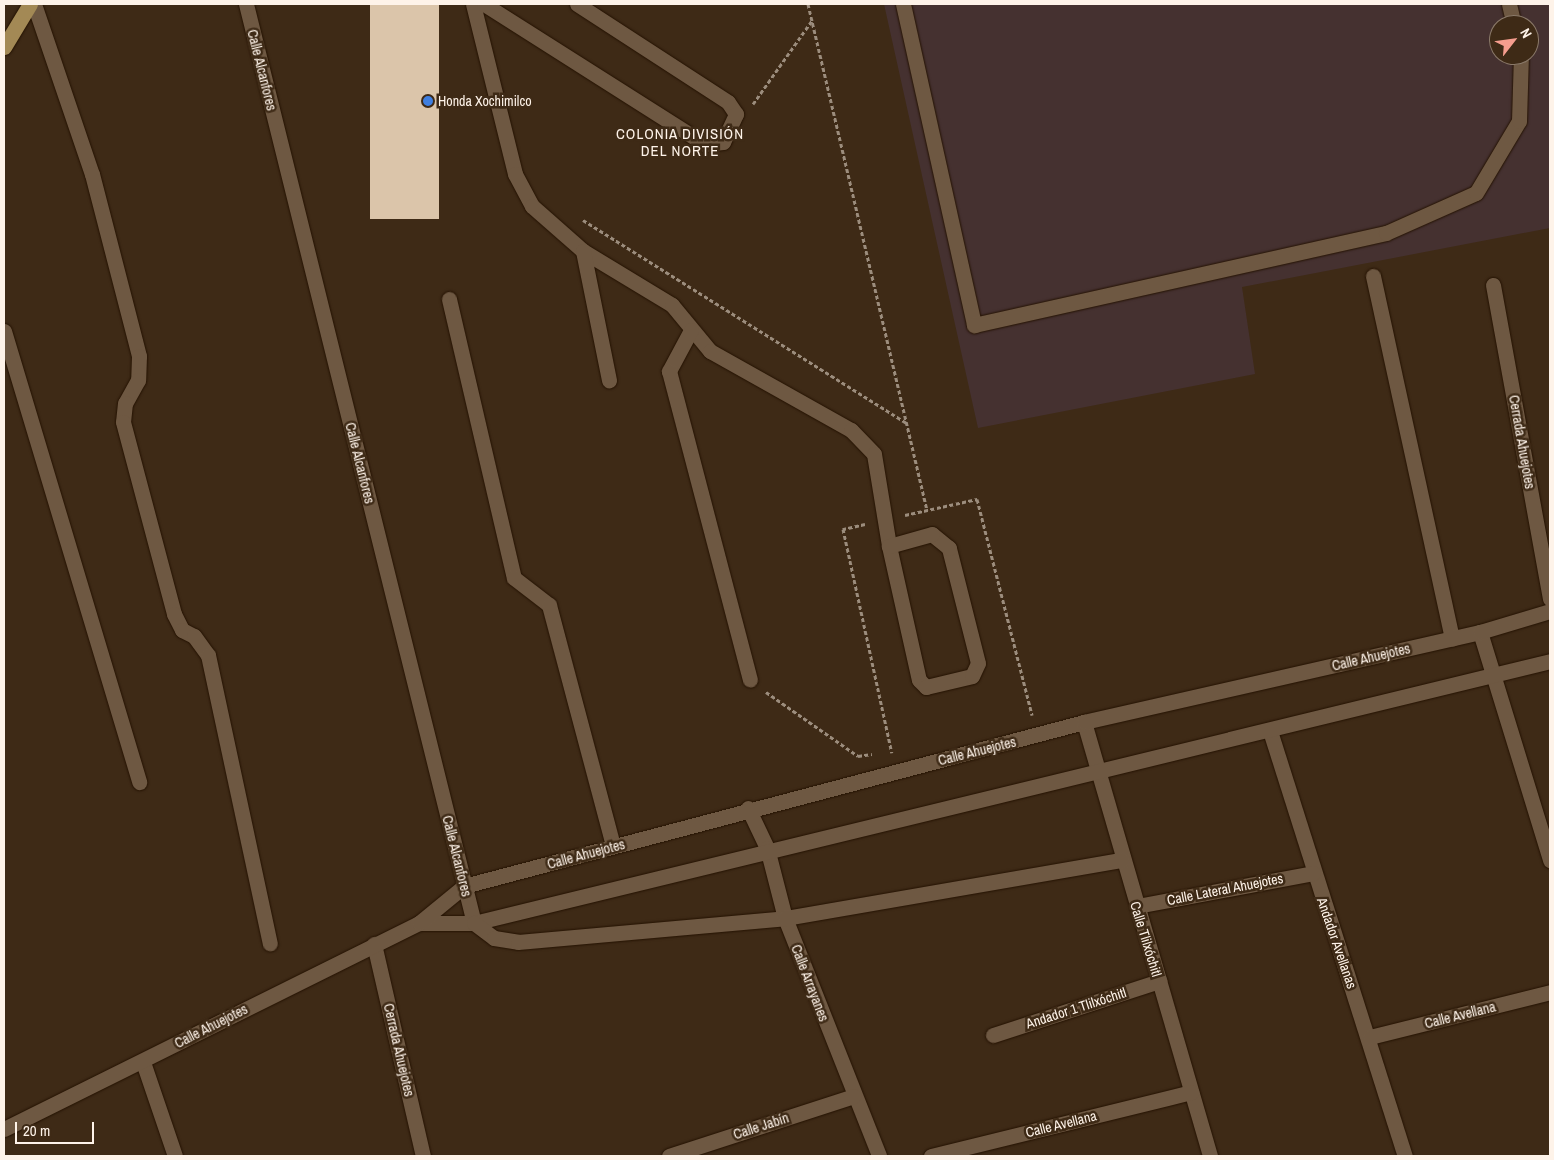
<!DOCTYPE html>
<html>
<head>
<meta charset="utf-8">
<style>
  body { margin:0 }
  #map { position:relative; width:1554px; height:1160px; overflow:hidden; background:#3e2a16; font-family:"Archivo Narrow",sans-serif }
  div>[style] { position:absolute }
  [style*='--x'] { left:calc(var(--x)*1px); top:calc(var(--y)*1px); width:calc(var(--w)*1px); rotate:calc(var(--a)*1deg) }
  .industrial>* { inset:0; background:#453130 }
  .building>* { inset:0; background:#dbc5aa; transform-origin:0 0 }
  .path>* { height:3px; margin-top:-1.5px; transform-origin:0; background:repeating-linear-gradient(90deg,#9c8d7d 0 4px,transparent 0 6.5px) }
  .roads { filter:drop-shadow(0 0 1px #241201) drop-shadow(0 0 1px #241201) }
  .minor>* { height:15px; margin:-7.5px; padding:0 7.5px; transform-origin:7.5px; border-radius:7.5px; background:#6e5842 }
  .major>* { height:15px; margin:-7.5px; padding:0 7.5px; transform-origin:7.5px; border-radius:7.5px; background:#a38955 }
  .dots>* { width:14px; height:14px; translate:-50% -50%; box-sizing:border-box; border:2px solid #3e2a16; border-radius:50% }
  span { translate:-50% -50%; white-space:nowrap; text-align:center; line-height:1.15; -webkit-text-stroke:5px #3e2a16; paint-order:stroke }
  .street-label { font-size:14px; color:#fef3e9 }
  .poi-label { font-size:14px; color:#fef3e9 }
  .left { translate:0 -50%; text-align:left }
  .neighbourhood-label { font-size:15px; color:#fef3e9; letter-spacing:1px }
  .frame { position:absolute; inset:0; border:5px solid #fef3e9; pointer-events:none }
  .north { position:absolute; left:1489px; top:15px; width:50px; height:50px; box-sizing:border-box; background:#3e2a16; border:1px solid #8b7a6a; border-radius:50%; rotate:60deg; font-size:14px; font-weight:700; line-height:20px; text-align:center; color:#fef3e9 }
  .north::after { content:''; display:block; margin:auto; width:18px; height:22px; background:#f59d8e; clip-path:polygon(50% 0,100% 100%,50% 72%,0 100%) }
  .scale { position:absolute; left:15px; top:1122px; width:79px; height:22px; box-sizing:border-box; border:2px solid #fef3e9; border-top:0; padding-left:6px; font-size:15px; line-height:18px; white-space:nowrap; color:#fef3e9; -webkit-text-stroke:4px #3e2a16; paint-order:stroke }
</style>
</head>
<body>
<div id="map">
  <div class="industrial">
    <i style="clip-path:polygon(evenodd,884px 4px,1550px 4px,1550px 228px,1242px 287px,1255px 374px,978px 428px,884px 4px,1499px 25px,1529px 25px,1529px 55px,1499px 55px,1499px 25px)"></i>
  </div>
  <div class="building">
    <i style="left:370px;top:4px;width:69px;height:215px"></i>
  </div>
  <div class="path">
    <i style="--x:808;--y:4;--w:520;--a:76.77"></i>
    <i style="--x:753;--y:104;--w:104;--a:-54.8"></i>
    <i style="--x:583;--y:220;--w:381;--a:32.1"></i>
    <i style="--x:905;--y:515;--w:74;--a:-12.5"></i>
    <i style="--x:977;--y:499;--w:223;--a:75.7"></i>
    <i style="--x:865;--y:524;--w:23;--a:167"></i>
    <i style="--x:843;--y:529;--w:229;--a:77.7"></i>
    <i style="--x:766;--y:692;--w:112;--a:34.8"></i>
    <i style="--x:858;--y:756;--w:14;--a:-8"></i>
  </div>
  <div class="roads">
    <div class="minor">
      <i style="--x:34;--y:4;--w:180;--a:71.2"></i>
      <i style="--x:92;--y:174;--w:188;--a:75.5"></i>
      <i style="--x:139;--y:356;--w:24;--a:92"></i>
      <i style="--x:138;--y:380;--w:26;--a:119"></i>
      <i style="--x:125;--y:403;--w:19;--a:96"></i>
      <i style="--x:123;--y:422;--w:199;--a:75.1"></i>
      <i style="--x:174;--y:614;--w:18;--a:63"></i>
      <i style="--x:182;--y:630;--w:13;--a:27"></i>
      <i style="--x:194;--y:636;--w:24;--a:54"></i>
      <i style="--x:208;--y:655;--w:295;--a:77.9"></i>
      <i style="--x:246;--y:4;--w:947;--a:76.07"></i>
      <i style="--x:473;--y:4;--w:175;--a:76.1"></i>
      <i style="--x:515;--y:174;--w:36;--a:62"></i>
      <i style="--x:532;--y:206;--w:68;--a:41.4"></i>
      <i style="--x:583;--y:251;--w:104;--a:31.2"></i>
      <i style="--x:672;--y:305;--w:60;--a:50.4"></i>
      <i style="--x:710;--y:351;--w:162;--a:29.3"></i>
      <i style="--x:851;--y:430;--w:33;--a:46"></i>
      <i style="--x:874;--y:454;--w:93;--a:80.7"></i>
      <i style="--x:889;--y:546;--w:137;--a:77.4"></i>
      <i style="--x:919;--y:680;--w:10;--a:45"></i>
      <i style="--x:926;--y:687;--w:47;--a:-13.4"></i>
      <i style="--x:972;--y:676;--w:14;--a:-65"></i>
      <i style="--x:978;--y:663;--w:119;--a:-104.2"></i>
      <i style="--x:949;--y:548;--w:22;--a:-141"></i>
      <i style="--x:932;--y:534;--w:45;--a:164.4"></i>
      <i style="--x:484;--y:4;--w:262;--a:32.4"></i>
      <i style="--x:705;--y:144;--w:18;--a:-6"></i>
      <i style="--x:723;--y:142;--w:31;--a:-65"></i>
      <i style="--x:736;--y:114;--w:14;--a:-124"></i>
      <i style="--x:728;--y:102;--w:180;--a:-147"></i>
      <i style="--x:903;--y:4;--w:329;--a:77.5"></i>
      <i style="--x:974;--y:325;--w:422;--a:-12.6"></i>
      <i style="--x:1386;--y:233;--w:98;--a:-24"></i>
      <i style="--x:1476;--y:193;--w:84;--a:-59.2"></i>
      <i style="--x:1519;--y:121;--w:66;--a:-88.3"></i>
      <i style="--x:1509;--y:4;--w:22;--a:77"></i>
      <i style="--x:583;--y:251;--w:132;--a:78.6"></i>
      <i style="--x:1373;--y:276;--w:371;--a:77.7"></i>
      <i style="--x:1493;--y:285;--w:319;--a:79.7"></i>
      <i style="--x:449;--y:299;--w:286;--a:76.9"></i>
      <i style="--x:514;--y:578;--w:44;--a:37.6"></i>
      <i style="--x:549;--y:605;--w:249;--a:75.1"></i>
      <i style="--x:691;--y:330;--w:47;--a:118.2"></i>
      <i style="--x:669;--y:371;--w:319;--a:75.3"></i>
      <i style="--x:4;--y:331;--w:471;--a:73.3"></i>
      <i style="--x:1480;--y:632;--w:239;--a:72.9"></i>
      <i style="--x:1084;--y:722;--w:452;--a:73.8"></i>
      <i style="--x:1270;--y:731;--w:446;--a:72.4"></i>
      <i style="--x:748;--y:808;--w:44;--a:64.6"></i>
      <i style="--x:767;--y:848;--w:72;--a:75.6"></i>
      <i style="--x:785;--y:918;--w:256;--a:68.4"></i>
      <i style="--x:1137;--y:906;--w:179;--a:-10.6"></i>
      <i style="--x:419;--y:923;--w:55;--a:0"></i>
      <i style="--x:474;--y:923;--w:1107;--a:-13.68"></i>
      <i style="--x:474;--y:923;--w:25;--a:37"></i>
      <i style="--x:494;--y:938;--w:24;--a:9"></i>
      <i style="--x:518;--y:942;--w:268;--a:-5.1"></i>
      <i style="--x:785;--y:918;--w:342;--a:-9.8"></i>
      <i style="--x:374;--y:944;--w:218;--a:77"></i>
      <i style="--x:993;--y:1035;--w:175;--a:-18"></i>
      <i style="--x:1370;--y:1037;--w:186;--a:-14"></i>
      <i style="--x:143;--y:1062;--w:99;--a:71.2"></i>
      <i style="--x:4;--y:1129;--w:463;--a:-26.4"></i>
      <i style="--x:419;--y:923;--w:58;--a:-39.4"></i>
      <i style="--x:464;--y:886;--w:641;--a:-14.82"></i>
      <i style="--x:1084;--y:722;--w:406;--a:-12.8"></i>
      <i style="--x:1480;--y:632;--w:73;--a:-16.7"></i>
      <i style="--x:669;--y:1156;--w:194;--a:-18"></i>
      <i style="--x:931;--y:1156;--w:268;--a:-13.8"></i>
    </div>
    <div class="major">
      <i style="--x:4;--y:47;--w:50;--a:-58.8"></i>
    </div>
  </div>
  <div class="dots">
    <i style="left:428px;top:101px;background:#3f7fe0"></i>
  </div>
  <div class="street-label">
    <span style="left:262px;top:70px;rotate:76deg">Calle Alcanfores</span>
    <span style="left:1522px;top:442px;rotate:80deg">Cerrada Ahuejotes</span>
    <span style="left:360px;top:463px;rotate:76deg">Calle Alcanfores</span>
    <span style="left:1371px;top:657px;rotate:-13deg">Calle Ahuejotes</span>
    <span style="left:977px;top:751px;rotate:-14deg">Calle Ahuejotes</span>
    <span style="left:586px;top:854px;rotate:-15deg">Calle Ahuejotes</span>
    <span style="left:457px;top:856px;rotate:76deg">Calle Alcanfores</span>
    <span style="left:1225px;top:889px;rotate:-11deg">Calle Lateral Ahuejotes</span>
    <span style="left:1146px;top:939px;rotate:73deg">Calle Tlilxóchitl</span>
    <span style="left:1337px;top:943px;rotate:71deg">Andador Avellanas</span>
    <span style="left:810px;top:983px;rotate:69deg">Calle Arrayanes</span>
    <span style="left:1076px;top:1008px;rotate:-18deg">Andador 1 Tlilxóchitl</span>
    <span style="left:1460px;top:1015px;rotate:-14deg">Calle Avellana</span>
    <span style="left:211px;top:1026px;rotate:-27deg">Calle Ahuejotes</span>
    <span style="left:399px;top:1050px;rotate:77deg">Cerrada Ahuejotes</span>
    <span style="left:1061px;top:1124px;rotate:-14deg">Calle Avellana</span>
    <span style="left:761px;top:1126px;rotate:-18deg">Calle Jabín</span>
  </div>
  <div class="poi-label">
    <span class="left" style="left:438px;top:101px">Honda Xochimilco</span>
  </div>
  <div class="neighbourhood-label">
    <span style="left:680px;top:142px">COLONIA DIVISIÓN<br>DEL NORTE</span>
  </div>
  <div class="frame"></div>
  <div class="north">N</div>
  <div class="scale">20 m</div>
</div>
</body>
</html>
